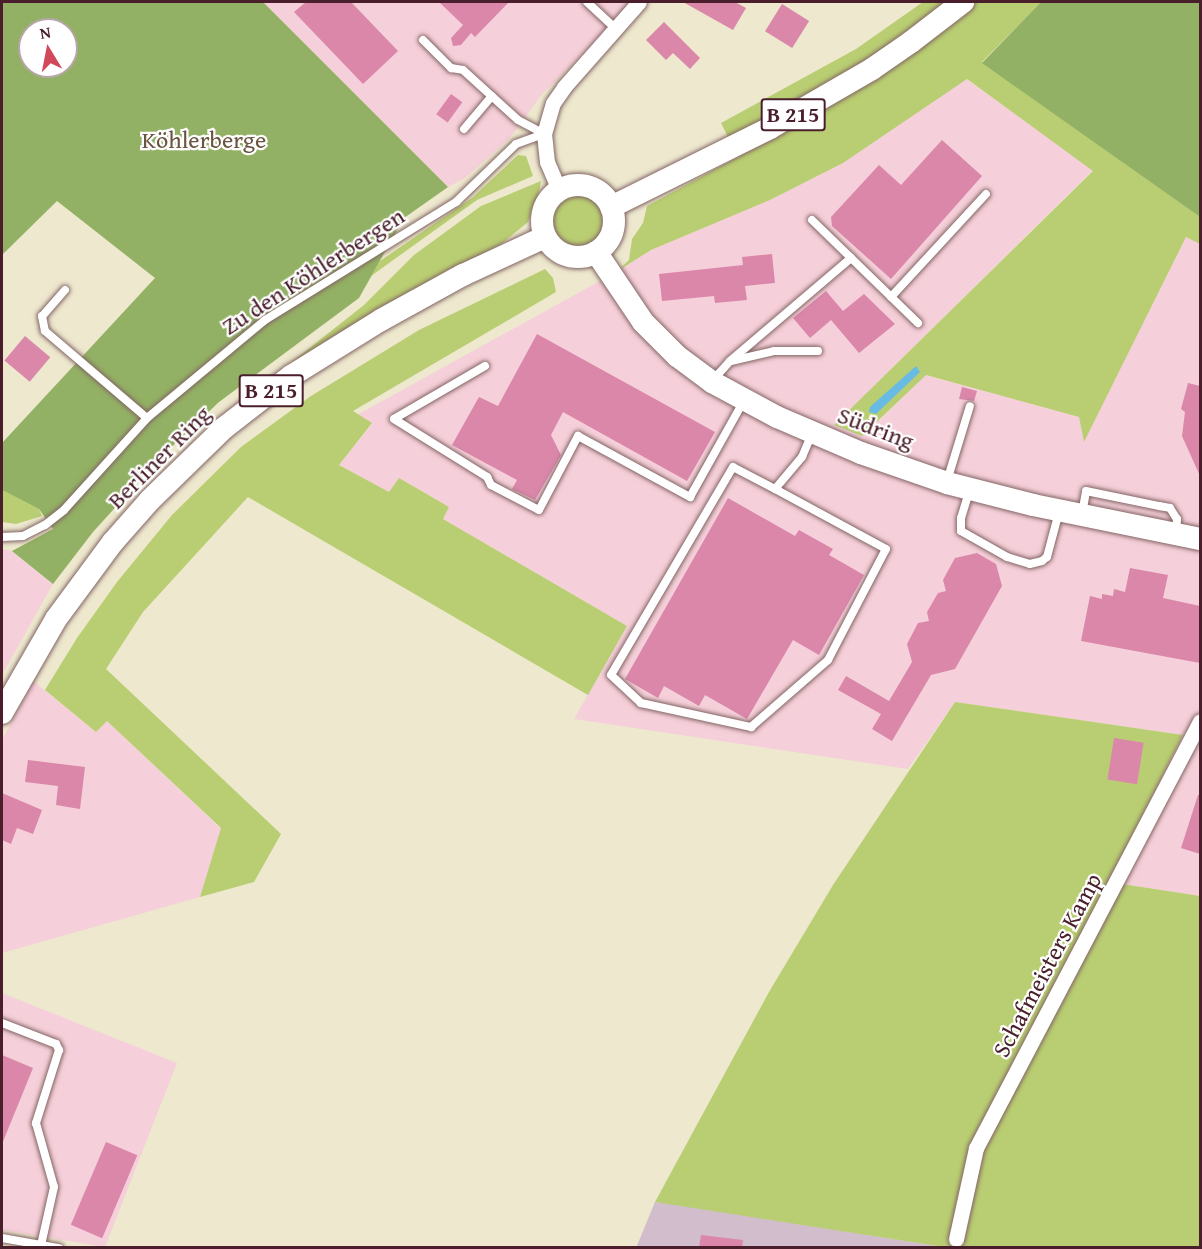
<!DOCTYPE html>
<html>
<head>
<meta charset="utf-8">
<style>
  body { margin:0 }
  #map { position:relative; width:1202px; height:1249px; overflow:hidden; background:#ede8ce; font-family:"Gentium Book Plus",serif }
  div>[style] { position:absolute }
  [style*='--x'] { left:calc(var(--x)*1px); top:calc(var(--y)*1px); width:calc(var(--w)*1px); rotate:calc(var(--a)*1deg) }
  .built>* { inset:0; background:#f5cfd9 }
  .industrial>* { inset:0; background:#d1bdcb }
  .green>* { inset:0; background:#b9ce72 }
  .round { border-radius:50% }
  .forest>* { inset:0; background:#92b164 }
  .water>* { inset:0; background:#68bce4 }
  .building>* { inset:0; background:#da87aa; transform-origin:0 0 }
  .roads { filter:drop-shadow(0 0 2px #836564) drop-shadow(0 0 2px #836564) }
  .lane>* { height:8px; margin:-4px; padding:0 4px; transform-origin:4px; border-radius:4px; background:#fff }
  .street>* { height:15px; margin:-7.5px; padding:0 7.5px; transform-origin:7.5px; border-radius:7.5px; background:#fff }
  .primary>* { height:22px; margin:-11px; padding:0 11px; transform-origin:11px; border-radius:11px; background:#fff }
  .primary>.ring { margin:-11px; padding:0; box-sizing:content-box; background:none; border:22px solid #fff; border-radius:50% }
  span { translate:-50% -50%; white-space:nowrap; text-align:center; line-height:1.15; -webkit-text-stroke:4.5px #fff; paint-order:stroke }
  .shield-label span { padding:2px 4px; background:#fff; border:2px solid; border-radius:4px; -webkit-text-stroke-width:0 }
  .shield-label { font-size:22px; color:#4a1f2b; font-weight:700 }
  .park-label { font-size:24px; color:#6b5440 }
  .street-label { font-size:24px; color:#4a1f2b }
  .frame { position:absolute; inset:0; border:3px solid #4a1f2b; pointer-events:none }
  .north { position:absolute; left:18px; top:18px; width:60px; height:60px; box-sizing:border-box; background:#fff; border:2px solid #b7a5aa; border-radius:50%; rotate:350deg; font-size:16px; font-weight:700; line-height:24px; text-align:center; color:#4a1f2b }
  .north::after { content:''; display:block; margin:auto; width:21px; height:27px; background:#d1495b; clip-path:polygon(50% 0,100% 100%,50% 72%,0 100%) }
</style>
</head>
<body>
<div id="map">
  <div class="built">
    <i style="clip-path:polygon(263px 2px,630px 2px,597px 40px,543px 93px,510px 138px,465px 178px,448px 187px)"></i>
    <i style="clip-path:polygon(966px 79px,1093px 170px,834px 425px,880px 420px,925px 375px,1079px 417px,1084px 441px,1186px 237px,1200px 244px,1200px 896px,1108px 882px,1183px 735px,955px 702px,908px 769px,574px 719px,627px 626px,443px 519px,449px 507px,399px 478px,389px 492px,339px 465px,372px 424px,357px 415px,616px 272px,651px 250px,770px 200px,843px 163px)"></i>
    <i style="clip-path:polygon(2px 549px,12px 551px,53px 584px,2px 675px)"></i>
    <i style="clip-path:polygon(33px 681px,96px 732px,107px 721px,221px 829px,200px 897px,2px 953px,2px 740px)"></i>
    <i style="clip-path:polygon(2px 993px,177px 1063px,105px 1247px,2px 1230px)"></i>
  </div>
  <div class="industrial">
    <i style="clip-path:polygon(655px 1202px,672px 1204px,944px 1247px,636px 1248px)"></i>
  </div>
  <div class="green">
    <i style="clip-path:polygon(923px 2px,1041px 2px,982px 62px,1200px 217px,1200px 244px,1186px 237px,1084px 442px,1079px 417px,926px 375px,862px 436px,834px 425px,1093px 171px,967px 79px,843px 163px,770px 200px,651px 250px,616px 272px,629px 260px,632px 239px,643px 223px,647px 206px,738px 157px,721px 123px,856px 49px)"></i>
    <i style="clip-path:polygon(518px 155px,526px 156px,533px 176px,477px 200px,371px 276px,380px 261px,472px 198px)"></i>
    <i style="clip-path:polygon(541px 181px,538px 198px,528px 222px,500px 245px,445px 272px,279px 372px,364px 305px,414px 255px,481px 206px)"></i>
    <i class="round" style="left:551px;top:194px;width:54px;height:54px"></i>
    <i style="clip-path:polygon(545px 269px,553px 278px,556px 292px,353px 411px,372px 423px,339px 465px,389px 492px,399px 478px,449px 507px,443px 519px,627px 626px,588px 695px,248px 497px,143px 612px,106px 669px,281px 834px,254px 882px,200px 897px,221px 828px,107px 721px,96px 732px,45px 690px,77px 638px,117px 582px,172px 515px,241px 447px,311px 396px,419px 330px)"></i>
    <i style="clip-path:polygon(2px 490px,39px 509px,42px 516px,16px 524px,2px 522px)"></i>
    <i style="clip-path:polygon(955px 702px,1183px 735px,1109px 882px,1200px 896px,1200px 1247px,944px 1247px,655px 1202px,769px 992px,833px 885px)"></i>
  </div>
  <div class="forest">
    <i style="clip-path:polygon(evenodd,2px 2px,263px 2px,448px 187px,404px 218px,359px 298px,219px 402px,161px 457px,93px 532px,53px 584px,12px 551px,53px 529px,39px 509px,2px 490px,2px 443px,155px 278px,57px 201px,2px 255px,2px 2px,30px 30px,66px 30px,66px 66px,30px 66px,30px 30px)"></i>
    <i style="clip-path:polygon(1041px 2px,1200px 2px,1200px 217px,982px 63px)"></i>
  </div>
  <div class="water">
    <i style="clip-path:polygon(916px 366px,920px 372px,876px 414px,869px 412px,870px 407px)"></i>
  </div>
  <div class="building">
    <i style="clip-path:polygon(306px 2px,351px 2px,398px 51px,363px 84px,294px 12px)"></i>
    <i style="clip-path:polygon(439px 2px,509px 2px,475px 37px,471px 33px,461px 45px,453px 46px,451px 38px,463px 25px)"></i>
    <i style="clip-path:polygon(683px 2px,735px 2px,746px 8px,733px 30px)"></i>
    <i style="left:782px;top:4px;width:32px;height:32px;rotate:32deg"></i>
    <i style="clip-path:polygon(664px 22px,700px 58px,690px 69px,673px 53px,666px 60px,646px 40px)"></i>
    <i style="left:451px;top:94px;width:14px;height:25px;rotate:36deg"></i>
    <i style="clip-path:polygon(942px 140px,982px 176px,891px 279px,832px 226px,831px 217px,879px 165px,901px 185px)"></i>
    <i style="clip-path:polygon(772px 254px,775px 283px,745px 286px,747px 300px,715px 303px,714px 296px,662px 301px,659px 274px,743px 265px,742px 257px)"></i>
    <i style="clip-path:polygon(826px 291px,843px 311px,864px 294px,895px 324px,859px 353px,831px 320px,810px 338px,793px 318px)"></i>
    <i style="clip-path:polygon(537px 334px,715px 432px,687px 481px,563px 412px,551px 435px,561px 455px,535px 500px,512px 489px,517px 480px,452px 445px,479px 397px,498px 406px)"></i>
    <i style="left:25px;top:336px;width:33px;height:32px;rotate:40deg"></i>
    <i style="clip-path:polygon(1188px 383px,1200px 386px,1200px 476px,1182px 436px,1185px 412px,1181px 409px)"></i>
    <i style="clip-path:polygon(962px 387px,977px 391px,974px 401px,959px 399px)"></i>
    <i style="clip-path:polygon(728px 498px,795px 536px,799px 530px,833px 549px,829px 555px,864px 575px,819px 655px,793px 640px,747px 719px,705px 695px,699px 706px,664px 686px,658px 698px,625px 679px)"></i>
    <i style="clip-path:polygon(977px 553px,996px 564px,1002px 586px,955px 669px,931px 675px,892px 741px,872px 729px,881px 714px,838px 690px,846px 676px,889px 701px,912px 662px,907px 644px,918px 623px,929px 621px,927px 612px,938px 593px,946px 591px,943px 580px,955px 558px)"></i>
    <i style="clip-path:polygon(1130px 568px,1168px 575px,1163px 598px,1200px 606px,1200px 663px,1081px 641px,1090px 596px,1102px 599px,1102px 594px,1113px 596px,1114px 589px,1125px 592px)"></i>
    <i style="left:1114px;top:738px;width:30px;height:42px;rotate:9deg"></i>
    <i style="clip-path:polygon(28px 760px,85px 767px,80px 809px,56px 805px,58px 786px,25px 782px)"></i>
    <i style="clip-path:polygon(2px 793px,42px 810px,33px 834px,17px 828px,11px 844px,2px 840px)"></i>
    <i style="clip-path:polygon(1198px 795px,1200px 795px,1200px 854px,1181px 848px)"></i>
    <i style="clip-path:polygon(2px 1055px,33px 1068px,2px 1144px)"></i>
    <i style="left:106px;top:1142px;width:34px;height:90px;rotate:23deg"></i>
    <i style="clip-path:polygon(701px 1235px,743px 1240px,742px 1248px,699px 1248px)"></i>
  </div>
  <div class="roads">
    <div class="lane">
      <i style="--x:587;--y:2;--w:40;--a:43"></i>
      <i style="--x:423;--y:40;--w:40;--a:45"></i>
      <i style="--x:451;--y:68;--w:12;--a:9"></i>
      <i style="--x:463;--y:70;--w:74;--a:42.3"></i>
      <i style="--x:518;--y:120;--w:30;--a:28"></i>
      <i style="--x:464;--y:129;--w:43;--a:-49.7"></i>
      <i style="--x:812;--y:220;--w:148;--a:44.2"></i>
      <i style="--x:65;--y:290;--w:35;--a:131"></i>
      <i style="--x:42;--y:316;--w:15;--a:79"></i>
      <i style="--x:45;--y:331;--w:134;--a:40.5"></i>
      <i style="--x:891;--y:297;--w:140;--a:-47.3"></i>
      <i style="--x:731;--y:361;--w:44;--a:-13.1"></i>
      <i style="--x:774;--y:351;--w:44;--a:0"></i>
      <i style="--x:485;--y:366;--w:105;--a:149.8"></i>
      <i style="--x:394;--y:419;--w:110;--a:31.9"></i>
      <i style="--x:487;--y:477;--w:9;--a:63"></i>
      <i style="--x:491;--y:485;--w:54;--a:27.5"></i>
      <i style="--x:539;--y:510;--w:84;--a:-62.2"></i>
      <i style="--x:578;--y:436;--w:128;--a:28.6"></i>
      <i style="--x:690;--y:497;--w:109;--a:-60.8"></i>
      <i style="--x:713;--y:380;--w:25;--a:-48"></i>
      <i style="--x:730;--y:361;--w:159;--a:-40.4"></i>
      <i style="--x:947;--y:481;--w:78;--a:-73"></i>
      <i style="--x:775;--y:489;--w:47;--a:-152.4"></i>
      <i style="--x:733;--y:467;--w:241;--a:120.4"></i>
      <i style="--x:611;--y:675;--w:41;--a:43"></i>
      <i style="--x:641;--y:703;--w:113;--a:12.3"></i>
      <i style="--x:751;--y:727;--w:102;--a:-41"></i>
      <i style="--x:828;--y:660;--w:125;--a:-62.4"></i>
      <i style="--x:886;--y:549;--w:126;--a:-151.6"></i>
      <i style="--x:775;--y:489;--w:42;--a:-49.8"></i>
      <i style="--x:802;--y:457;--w:25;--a:-67"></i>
      <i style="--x:969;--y:492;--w:27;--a:107"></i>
      <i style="--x:961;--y:518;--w:13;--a:90"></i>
      <i style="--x:961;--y:531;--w:53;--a:29.5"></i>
      <i style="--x:1007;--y:557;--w:24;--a:17"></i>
      <i style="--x:1030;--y:564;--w:12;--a:-14"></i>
      <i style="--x:1042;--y:561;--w:6;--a:-39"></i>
      <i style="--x:1047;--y:557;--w:47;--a:-75.1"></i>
      <i style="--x:1082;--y:514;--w:23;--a:-80"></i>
      <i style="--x:1086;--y:491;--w:75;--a:11.6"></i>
      <i style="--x:1159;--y:506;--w:11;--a:10"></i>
      <i style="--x:1170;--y:508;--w:13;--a:58"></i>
      <i style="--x:1177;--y:519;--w:13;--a:94"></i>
      <i style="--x:2;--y:537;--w:21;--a:-3"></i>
      <i style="--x:23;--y:536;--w:25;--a:-27"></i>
      <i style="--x:45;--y:525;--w:24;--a:-38"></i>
      <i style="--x:64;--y:510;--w:124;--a:-47.9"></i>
      <i style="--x:147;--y:418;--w:153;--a:-39.7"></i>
      <i style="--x:265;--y:320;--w:225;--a:-31.7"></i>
      <i style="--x:456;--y:202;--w:83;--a:-44"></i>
      <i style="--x:516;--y:144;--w:30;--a:-20"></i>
      <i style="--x:2;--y:1023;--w:58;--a:21.3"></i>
      <i style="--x:56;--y:1044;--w:7;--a:63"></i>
      <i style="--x:59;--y:1050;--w:77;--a:107.5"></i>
      <i style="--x:36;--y:1123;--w:66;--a:74.3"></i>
      <i style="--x:54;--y:1187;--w:59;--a:102.6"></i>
      <i style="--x:2;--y:1238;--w:58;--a:10"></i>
    </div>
    <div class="street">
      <i style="--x:559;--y:190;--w:30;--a:-113"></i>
      <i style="--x:547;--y:162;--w:28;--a:-96"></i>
      <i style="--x:544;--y:134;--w:32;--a:-74"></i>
      <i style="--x:553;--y:103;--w:19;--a:-55"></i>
      <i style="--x:564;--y:87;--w:113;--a:-48.6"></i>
      <i style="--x:956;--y:1239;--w:93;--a:-77.6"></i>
      <i style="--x:976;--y:1148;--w:482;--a:-62.3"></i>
    </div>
    <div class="primary">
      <i class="ring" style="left:542px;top:185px;width:50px;height:50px"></i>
      <i style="--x:611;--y:207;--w:178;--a:-26.4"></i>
      <i style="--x:770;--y:128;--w:118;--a:-30"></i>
      <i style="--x:872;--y:69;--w:47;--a:-34.7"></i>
      <i style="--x:911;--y:42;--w:66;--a:-37.6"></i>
      <i style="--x:596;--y:252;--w:84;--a:56.1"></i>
      <i style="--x:643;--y:322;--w:48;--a:45"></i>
      <i style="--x:677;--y:356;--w:44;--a:36.6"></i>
      <i style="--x:712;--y:382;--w:74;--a:28.3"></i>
      <i style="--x:777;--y:417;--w:91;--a:23.2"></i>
      <i style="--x:861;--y:453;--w:91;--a:19.2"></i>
      <i style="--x:947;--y:483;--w:89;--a:14.3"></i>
      <i style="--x:1033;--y:505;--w:170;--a:11.5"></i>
      <i style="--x:2;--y:713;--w:108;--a:-60.1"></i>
      <i style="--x:56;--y:619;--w:96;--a:-53.5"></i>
      <i style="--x:113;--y:542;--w:56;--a:-48.6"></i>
      <i style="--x:150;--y:500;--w:103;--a:-44.2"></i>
      <i style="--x:224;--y:428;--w:85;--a:-37.8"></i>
      <i style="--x:291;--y:376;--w:106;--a:-31.9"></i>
      <i style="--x:381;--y:320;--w:94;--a:-28.8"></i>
      <i style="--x:463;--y:275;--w:90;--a:-24.9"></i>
    </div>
  </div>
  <div class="shield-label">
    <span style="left:793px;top:115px">B 215</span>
    <span style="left:271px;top:391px">B 215</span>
  </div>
  <div class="park-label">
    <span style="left:204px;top:140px">Köhlerberge</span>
  </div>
  <div class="street-label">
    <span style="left:313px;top:271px;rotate:-33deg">Zu den Köhlerbergen</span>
    <span style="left:876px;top:428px;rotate:21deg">Südring</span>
    <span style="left:159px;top:457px;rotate:-45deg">Berliner Ring</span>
    <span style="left:1047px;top:965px;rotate:-62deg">Schafmeisters Kamp</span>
  </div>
  <div class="frame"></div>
  <div class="north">N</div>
</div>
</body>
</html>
